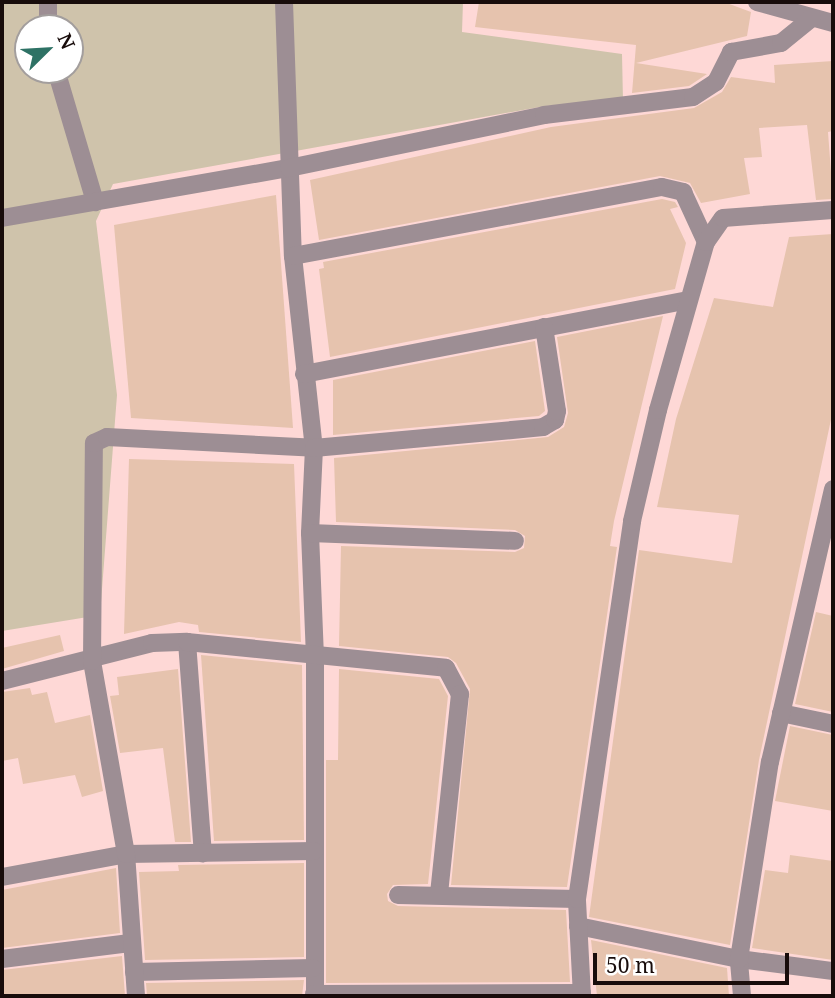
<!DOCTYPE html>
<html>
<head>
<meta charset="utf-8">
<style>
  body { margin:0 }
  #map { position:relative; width:835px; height:998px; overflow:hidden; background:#fed8d6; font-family:"Noto Serif",serif }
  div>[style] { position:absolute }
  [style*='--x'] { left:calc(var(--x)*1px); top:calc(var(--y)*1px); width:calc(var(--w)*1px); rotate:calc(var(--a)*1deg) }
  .green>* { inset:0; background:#cfc3ab }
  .building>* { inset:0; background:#e6c3ae }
  .minor>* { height:18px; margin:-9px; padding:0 9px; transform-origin:9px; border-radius:9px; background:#9d8e94 }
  span { translate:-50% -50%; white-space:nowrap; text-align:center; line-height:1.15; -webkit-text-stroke:5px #fff; paint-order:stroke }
  .frame { position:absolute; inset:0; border:4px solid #180c0b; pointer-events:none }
  .north { position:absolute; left:14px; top:14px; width:70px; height:70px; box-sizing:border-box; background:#fff; border:2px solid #a39e9d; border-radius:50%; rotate:66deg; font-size:19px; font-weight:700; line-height:28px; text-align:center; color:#180c0b }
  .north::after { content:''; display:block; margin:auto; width:24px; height:32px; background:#2e7265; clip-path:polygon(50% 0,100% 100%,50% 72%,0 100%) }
  .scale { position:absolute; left:593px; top:953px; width:196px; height:32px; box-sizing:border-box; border:4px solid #180c0b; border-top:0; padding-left:9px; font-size:21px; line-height:24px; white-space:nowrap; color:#180c0b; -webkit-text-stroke:5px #fff; paint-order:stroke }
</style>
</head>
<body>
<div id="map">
  <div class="green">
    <i style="clip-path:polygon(evenodd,2px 2px,463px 2px,462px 32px,622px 54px,623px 101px,545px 106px,113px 184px,96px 221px,117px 395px,100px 615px,2px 631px,2px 2px,28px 28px,70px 28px,70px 70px,28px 70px,28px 28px)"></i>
  </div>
  <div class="building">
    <i style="clip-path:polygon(479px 2px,724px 2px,751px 12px,747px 36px,636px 63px,707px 74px,689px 86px,632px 93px,636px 45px,475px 27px)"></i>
    <i style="clip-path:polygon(833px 61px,833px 131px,828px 132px,833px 199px,816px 200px,807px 125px,759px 128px,762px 157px,744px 158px,750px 194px,701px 203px,690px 183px,660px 176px,319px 240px,310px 180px,551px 127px,694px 108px,722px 92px,731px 77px,775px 83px,774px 65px)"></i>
    <i style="clip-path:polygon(276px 195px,293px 428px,131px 418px,114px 225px)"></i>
    <i style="clip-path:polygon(662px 199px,675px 202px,678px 207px,670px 209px,686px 243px,675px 289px,330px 357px,319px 269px,324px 268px,323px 262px)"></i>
    <i style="clip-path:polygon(833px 234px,833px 410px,759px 760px,730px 945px,589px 917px,639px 550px,732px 563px,739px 515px,657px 507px,676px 419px,714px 298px,773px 307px,789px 237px)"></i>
    <i style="clip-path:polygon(663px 316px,614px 521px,610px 546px,617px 547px,567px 887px,451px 885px,470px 689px,456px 663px,448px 657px,339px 646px,341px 546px,515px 552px,524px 548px,525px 536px,515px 530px,336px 522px,334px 458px,548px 437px,564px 427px,568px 413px,557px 337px)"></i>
    <i style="clip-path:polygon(535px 341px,545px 411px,539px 416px,333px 435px,333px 380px)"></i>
    <i style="clip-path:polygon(129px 459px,294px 464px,301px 642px,199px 632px,198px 625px,179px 622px,124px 634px)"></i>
    <i style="clip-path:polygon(816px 612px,833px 616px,833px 712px,795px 704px)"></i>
    <i style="clip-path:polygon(60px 635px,64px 651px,2px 669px,2px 648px)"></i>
    <i style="clip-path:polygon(201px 655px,302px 665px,304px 840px,214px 841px)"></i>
    <i style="clip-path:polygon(178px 669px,191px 842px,175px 842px,163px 748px,120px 753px,110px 696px,119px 695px,117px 677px)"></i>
    <i style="clip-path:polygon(339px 669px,439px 679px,448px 696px,428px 884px,393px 885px,387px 894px,388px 901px,398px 906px,566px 910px,570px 982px,326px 983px,326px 760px,338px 760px)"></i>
    <i style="clip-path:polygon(30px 688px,32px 695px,47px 692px,55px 723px,90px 715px,103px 791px,82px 797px,75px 775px,23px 784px,18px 758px,2px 761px,2px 692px)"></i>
    <i style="clip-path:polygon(790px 726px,833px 735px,833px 811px,775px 801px)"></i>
    <i style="clip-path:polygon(790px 855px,833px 861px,833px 960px,752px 948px,765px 870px,788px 873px)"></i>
    <i style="clip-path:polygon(304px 863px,304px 957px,145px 960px,139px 872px,179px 871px,178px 865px)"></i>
    <i style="clip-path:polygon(116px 868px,120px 933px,2px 948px,2px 890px)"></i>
    <i style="clip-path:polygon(591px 940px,727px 968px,729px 996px,597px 996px)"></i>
    <i style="clip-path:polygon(122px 956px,125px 996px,2px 996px,2px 970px)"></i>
    <i style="clip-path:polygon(304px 980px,302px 996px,147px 996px,146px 983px)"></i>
  </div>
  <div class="minor">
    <i style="--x:284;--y:2;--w:254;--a:88"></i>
    <i style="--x:293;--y:256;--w:193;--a:83.8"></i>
    <i style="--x:314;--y:448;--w:85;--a:92.7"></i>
    <i style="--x:310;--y:533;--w:125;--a:87.7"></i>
    <i style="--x:315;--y:658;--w:338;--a:90"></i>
    <i style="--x:757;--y:2;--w:79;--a:15.4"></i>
    <i style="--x:48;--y:28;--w:26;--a:-90"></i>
    <i style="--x:56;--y:70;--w:138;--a:73.5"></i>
    <i style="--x:2;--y:218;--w:291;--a:-9.9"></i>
    <i style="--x:289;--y:168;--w:260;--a:-11.7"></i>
    <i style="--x:544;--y:115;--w:150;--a:-6.9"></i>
    <i style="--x:693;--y:97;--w:27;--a:-33"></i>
    <i style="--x:716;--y:82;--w:34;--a:-63"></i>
    <i style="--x:731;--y:52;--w:51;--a:-10.2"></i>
    <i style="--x:781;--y:43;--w:40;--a:-39"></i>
    <i style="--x:293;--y:256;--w:375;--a:-10.6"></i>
    <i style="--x:662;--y:187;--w:22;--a:13"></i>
    <i style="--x:683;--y:192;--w:55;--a:65.3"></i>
    <i style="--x:304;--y:374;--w:391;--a:-10.9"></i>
    <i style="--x:310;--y:533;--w:205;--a:2.2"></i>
    <i style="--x:187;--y:642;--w:212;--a:85.7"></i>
    <i style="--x:2;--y:681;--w:155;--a:-14.2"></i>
    <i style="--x:152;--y:643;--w:35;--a:-2"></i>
    <i style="--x:187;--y:642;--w:260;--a:5.7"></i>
    <i style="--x:446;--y:668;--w:30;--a:62"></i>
    <i style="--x:460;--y:694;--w:200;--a:96"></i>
    <i style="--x:781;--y:713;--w:53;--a:11.9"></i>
    <i style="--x:2;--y:877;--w:126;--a:-10.5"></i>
    <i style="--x:126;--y:854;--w:188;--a:-0.9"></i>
    <i style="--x:398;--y:895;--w:179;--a:1.3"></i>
    <i style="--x:578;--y:926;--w:164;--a:11.6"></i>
    <i style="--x:739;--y:959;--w:95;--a:7.3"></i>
    <i style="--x:2;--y:959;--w:129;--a:-7.1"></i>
    <i style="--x:134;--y:972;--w:179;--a:-1.3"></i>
    <i style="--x:314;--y:994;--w:268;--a:-0.2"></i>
    <i style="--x:136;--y:996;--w:142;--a:-94"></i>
    <i style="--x:126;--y:854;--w:196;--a:-100"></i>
    <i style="--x:92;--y:661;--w:218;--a:-89.5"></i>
    <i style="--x:94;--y:443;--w:14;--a:-25"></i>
    <i style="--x:107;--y:437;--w:207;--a:3"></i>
    <i style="--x:314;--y:448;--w:230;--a:-5.2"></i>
    <i style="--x:543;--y:427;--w:14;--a:-30"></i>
    <i style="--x:555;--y:420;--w:9;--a:-77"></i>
    <i style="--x:557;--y:411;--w:85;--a:-98.8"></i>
    <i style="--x:582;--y:996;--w:97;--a:-93"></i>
    <i style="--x:577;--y:899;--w:382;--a:-81.7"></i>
    <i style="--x:632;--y:521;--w:114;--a:-76.8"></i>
    <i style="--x:658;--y:410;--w:175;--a:-74.1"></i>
    <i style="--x:706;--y:242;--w:29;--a:-55"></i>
    <i style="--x:723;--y:218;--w:110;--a:-4.2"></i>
    <i style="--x:742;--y:996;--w:37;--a:-95"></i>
    <i style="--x:739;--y:959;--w:199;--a:-81.1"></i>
    <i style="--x:770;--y:762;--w:280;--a:-77"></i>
  </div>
  <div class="frame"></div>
  <div class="north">N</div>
  <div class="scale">50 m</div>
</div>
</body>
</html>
